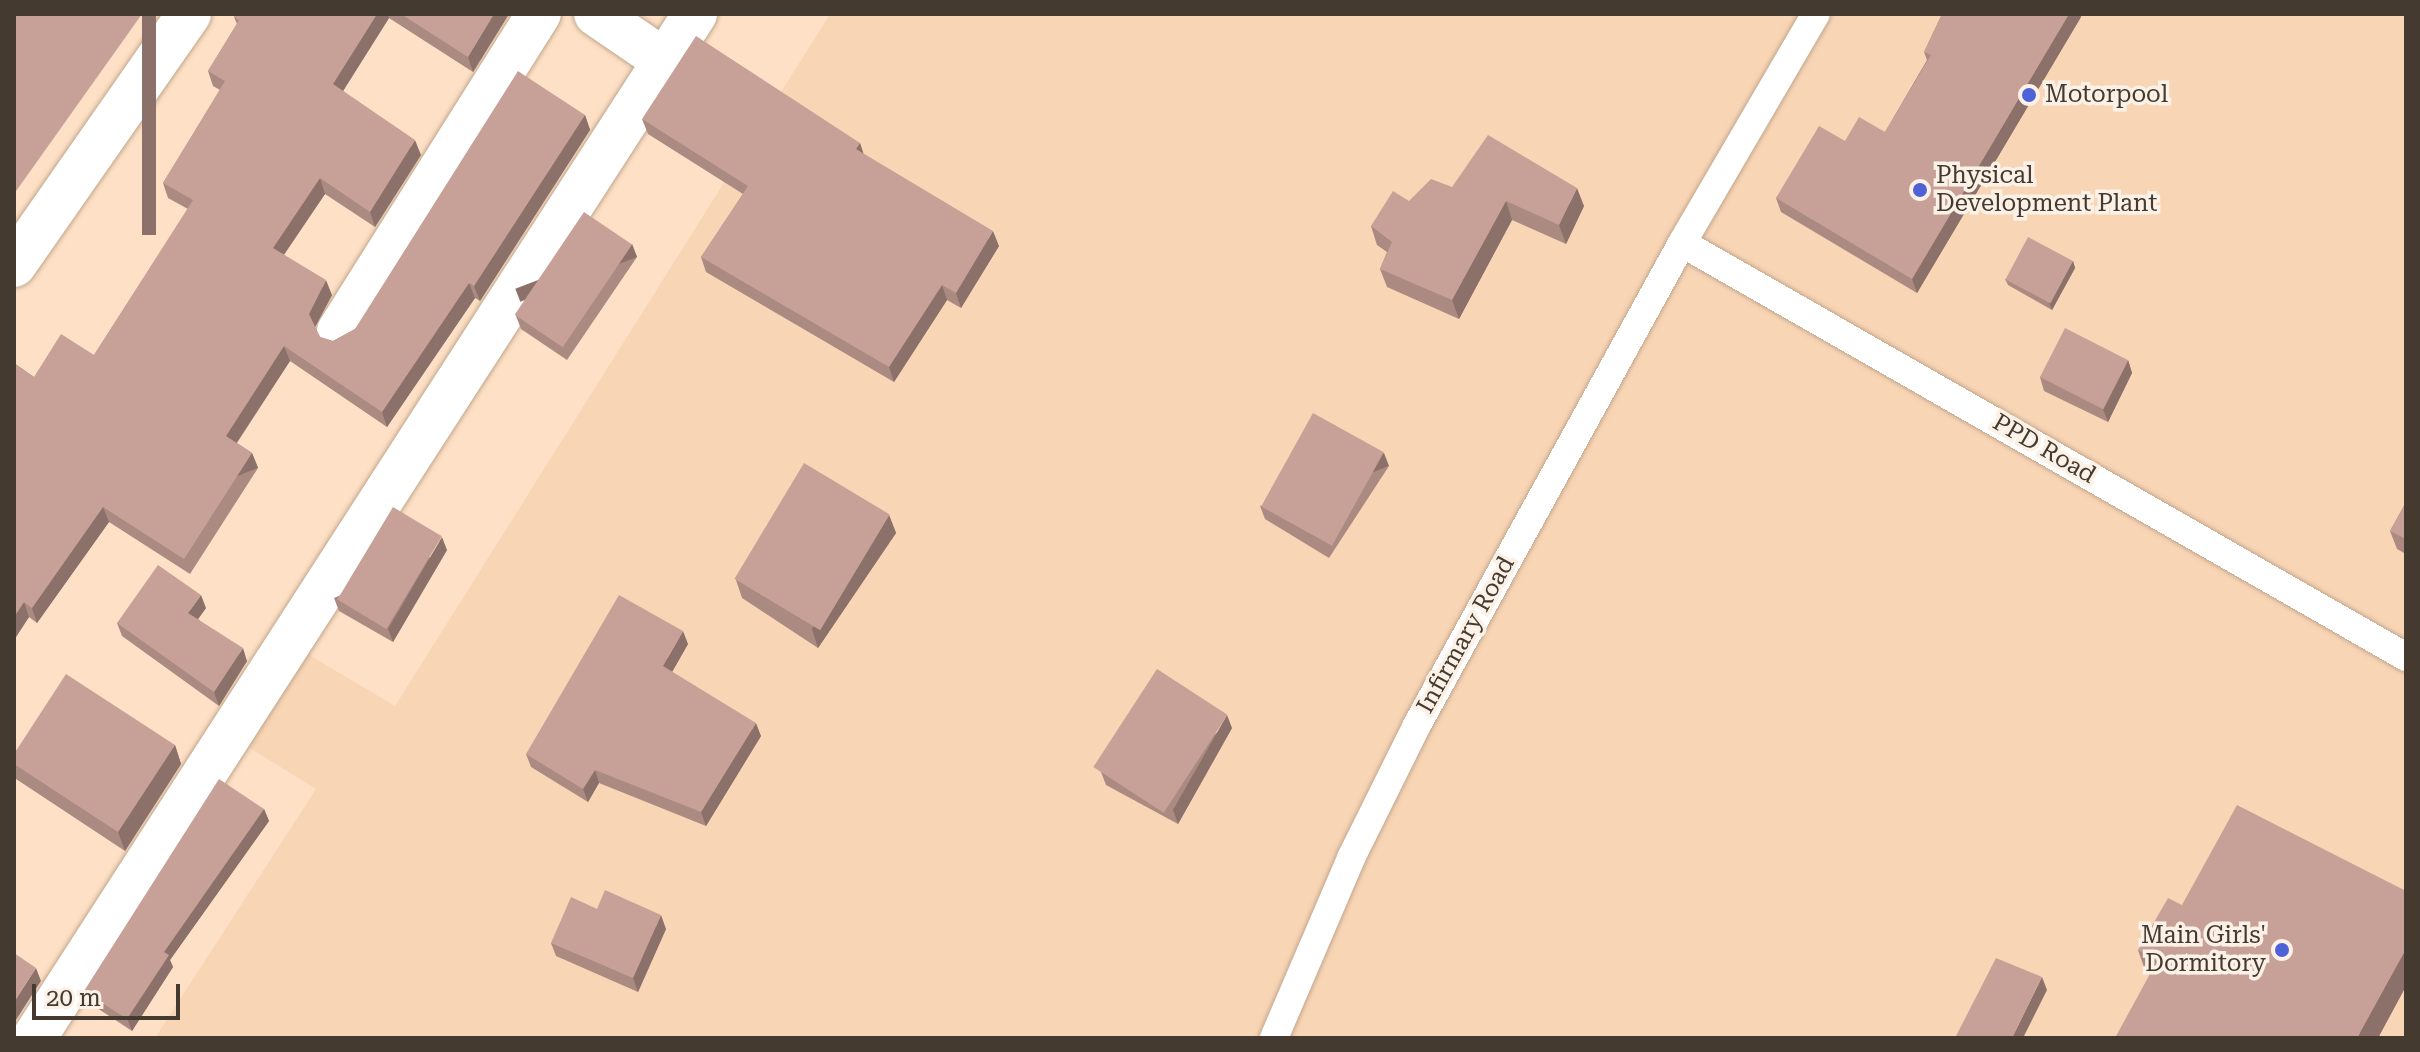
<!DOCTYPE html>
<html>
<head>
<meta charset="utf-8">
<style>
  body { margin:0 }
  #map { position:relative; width:2420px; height:1052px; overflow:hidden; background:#fde0c5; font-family:"Roboto Serif",serif }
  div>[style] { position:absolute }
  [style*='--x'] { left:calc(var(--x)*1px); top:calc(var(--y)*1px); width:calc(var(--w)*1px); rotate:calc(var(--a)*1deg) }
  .built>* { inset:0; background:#f8d5b5 }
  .roads { filter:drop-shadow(0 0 2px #c1a68c) drop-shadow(0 0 2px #c1a68c) }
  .lane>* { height:28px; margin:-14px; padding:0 14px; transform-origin:14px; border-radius:14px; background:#fff }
  .street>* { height:44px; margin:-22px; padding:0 22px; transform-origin:22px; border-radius:22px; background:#fff }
  .wall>* { inset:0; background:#ab8a82 }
  .shaded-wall>* { inset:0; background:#8b716a; transform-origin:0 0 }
  .building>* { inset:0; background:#c7a197; transform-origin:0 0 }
  .dots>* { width:22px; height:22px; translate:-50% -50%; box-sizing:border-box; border:4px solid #fcf1e6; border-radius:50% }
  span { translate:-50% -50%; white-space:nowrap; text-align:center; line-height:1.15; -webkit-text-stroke:7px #fcf1e6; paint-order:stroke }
  .poi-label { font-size:24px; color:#453a2f }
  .left { translate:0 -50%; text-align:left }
  .right { translate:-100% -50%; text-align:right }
  .street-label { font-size:24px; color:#453a2f }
  .frame { position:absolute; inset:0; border:16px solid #453a2f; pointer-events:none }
  .scale { position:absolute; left:32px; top:984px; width:148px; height:36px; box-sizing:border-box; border:4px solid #453a2f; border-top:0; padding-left:10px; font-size:24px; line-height:28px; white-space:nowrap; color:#453a2f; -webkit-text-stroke:6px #fcf1e6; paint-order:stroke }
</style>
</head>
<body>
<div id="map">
  <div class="built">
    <i style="clip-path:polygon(830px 14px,2406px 14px,2406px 1038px,155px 1038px,316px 789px,240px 742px,304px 652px,395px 706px)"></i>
  </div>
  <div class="roads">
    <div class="lane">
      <i style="--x:1682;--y:243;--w:834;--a:29.76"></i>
      <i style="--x:1274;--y:1038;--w:196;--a:-66.8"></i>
      <i style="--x:1351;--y:858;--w:148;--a:-63.6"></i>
      <i style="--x:1417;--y:725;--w:550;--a:-61.2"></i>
      <i style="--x:1682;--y:243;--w:265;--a:-59.7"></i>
    </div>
    <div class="street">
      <i style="--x:596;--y:14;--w:83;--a:34.3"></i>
      <i style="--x:14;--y:265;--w:306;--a:-55.1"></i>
      <i style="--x:339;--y:331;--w:375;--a:-57.8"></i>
      <i style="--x:34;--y:1038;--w:1219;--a:-57.16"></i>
    </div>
  </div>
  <div class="wall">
    <i style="clip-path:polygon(236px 14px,509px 14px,473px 72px,389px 18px,343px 91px,421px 155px,375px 227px,325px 194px,284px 255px,332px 295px,315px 327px,320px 337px,333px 341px,355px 329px,585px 115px,590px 130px,480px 301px,475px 298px,387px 427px,290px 361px,237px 443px,252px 453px,258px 468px,190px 574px,109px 522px,37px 623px,29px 617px,14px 640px,14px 363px,34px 377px,94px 355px,188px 209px,168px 198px,163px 183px,220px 90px,213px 86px,208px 71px,237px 24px,234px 17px)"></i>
    <i style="clip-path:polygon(1942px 14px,2080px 14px,2081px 17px,1917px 293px,1781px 212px,1776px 198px,1845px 141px,1885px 132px,1927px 60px,1924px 52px)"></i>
    <i style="clip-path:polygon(642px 119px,860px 143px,863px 154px,999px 246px,961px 308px,947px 300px,894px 382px,706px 272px,701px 257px,743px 194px,648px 134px)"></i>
    <i style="clip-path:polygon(1452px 187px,1584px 206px,1566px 244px,1512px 220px,1459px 319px,1387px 287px,1380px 269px,1387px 252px,1377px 245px,1371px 226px,1409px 201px)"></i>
    <i style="clip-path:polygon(632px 244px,637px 257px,567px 360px,521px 329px,516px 316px)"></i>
    <i style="clip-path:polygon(2073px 261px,2075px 268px,2052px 310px,2008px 285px,2005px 279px)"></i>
    <i style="clip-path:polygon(2128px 360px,2132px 373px,2108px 422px,2044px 391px,2040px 377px)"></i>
    <i style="clip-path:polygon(1389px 466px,1329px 558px,1265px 519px,1260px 506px)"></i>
    <i style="clip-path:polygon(2406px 502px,2406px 554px,2397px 549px,2390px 531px)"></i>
    <i style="clip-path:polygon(889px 515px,896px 533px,818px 648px,742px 598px,736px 580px)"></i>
    <i style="clip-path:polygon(447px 550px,393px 642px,339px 611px,334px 598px)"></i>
    <i style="clip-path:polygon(206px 608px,198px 619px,247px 661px,219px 706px,122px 636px,117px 623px)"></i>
    <i style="clip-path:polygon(688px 644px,672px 672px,761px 736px,706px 826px,599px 783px,588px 802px,531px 767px,526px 754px)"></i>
    <i style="clip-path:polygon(1232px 728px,1178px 824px,1106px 785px,1101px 772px)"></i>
    <i style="clip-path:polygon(14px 743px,16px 750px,175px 745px,181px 764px,125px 851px,16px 779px,14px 773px)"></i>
    <i style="clip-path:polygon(264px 809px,269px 821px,170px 960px,173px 967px,132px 1031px,88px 1002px,84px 991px)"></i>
    <i style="clip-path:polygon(2406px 891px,2406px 986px,2378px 1038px,2150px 975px,2146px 973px,2138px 950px,2182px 905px)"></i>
    <i style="clip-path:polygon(597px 909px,666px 929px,638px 992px,556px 956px,551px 943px)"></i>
  </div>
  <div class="shaded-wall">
    <i style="left:142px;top:14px;width:14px;height:221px"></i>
    <i style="clip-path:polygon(377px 14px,388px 14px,389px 18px,338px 99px,333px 84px)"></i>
    <i style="clip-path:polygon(494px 14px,509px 14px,473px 72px,468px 57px)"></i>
    <i style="clip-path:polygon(2069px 14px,2080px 14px,2081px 17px,1917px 293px,1912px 279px)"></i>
    <i style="clip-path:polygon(585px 115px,590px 130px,480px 301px,474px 286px)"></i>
    <i style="clip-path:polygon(415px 140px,421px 155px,375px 227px,370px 212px)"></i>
    <i style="clip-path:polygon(860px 143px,865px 158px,856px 149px)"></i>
    <i style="clip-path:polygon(320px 178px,325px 194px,278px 263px,273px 248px)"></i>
    <i style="clip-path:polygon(1577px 188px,1584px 206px,1566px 244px,1559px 225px)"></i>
    <i style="clip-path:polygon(1506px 201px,1512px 220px,1459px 319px,1452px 300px)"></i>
    <i style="clip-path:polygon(993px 231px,999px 246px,961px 308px,956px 293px)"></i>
    <i style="left:632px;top:244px;width:14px;height:125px;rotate:69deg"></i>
    <i style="clip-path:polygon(2073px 261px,2075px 268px,2052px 310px,2049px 303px)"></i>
    <i style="clip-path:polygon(326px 280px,332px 295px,314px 329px,309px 314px)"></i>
    <i style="clip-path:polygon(469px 283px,475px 298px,387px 427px,382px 412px)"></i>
    <i style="clip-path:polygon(942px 285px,947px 300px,894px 382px,889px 367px)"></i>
    <i style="clip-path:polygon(284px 346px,290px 361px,231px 451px,226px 436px)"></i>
    <i style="clip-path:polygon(2128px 360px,2132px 373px,2108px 422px,2103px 409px)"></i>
    <i style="left:252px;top:453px;width:16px;height:126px;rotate:68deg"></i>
    <i style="left:1384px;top:453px;width:14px;height:110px;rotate:69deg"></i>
    <i style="clip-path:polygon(103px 507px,109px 522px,37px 623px,32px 608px)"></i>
    <i style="clip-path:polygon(889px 515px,896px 533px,818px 648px,812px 629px)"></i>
    <i style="clip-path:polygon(442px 537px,447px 550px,393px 642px,388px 629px)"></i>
    <i style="clip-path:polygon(201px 595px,206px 608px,193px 626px,188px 613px)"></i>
    <i style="clip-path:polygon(24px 602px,29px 617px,14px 640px,14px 617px)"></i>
    <i style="clip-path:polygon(683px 631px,688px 644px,668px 679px,663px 666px)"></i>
    <i style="clip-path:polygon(243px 648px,247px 661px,219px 706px,214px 692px)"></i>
    <i style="clip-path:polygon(1227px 715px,1232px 728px,1178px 824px,1173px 810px)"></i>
    <i style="clip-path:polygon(756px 723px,761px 736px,706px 826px,701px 812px)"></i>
    <i style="clip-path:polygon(175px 745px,181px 764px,125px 851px,118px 832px)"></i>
    <i style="clip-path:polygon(595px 770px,599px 783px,588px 802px,583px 789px)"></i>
    <i style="clip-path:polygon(264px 809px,269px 821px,170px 960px,173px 967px,132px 1031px,127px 1019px,164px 952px)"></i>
    <i style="clip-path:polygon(661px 915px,666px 929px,638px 992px,633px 978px)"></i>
    <i style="clip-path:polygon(2406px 949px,2406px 986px,2378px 1038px,2357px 1038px)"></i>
    <i style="clip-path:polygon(36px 968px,41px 981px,14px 1023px,14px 1002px)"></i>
    <i style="clip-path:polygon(2042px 977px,2047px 990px,2023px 1038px,2012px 1038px)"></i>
  </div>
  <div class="building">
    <i style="clip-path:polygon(14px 14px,142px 14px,14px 194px)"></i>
    <i style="clip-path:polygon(236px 14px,377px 14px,333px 84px,415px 140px,370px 212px,320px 178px,273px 248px,326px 280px,309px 314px,320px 337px,333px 341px,355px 329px,518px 71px,585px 115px,474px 286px,469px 283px,382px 412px,284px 346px,226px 436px,252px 453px,184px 559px,103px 507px,32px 608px,24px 602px,14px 617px,14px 363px,34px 377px,61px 334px,94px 355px,193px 200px,163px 183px,225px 81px,208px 71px,239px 20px,234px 17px)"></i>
    <i style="clip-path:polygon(401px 14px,494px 14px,468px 57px)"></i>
    <i style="clip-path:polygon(1942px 14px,2069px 14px,1912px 279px,1776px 198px,1819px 126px,1845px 141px,1859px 117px,1885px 132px,1931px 55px,1924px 52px)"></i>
    <i style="clip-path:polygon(696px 36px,860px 143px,856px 149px,993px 231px,956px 293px,942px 285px,889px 367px,701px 257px,748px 186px,642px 119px)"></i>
    <i style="clip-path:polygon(1488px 135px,1577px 188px,1559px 225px,1506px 201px,1452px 300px,1380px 269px,1392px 242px,1371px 226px,1393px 191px,1409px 201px,1431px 179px,1452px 187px)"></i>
    <i style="left:584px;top:212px;width:58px;height:124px;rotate:34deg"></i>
    <i style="left:2028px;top:237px;width:51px;height:48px;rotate:28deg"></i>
    <i style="left:2065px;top:328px;width:71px;height:55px;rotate:27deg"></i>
    <i style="left:1313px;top:413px;width:81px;height:107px;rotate:29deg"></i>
    <i style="left:804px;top:463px;width:100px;height:135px;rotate:31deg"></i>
    <i style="clip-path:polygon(2406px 502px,2406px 539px,2390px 531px)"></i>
    <i style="left:393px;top:507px;width:57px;height:108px;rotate:31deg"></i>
    <i style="clip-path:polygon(158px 565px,201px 595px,188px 613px,243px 648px,214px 692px,117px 623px)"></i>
    <i style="clip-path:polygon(619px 595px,683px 631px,663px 666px,756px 723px,701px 812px,595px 770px,583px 789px,526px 754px)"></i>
    <i style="left:1157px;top:669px;width:84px;height:117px;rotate:33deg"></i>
    <i style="clip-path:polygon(66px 674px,175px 745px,118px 832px,14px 764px,14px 754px)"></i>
    <i style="clip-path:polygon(219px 779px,264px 809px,164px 952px,169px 955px,127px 1019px,84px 991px)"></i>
    <i style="clip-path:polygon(2237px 805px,2406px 891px,2406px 949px,2357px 1038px,2115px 1038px,2157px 961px,2138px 950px,2168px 898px,2182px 905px)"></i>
    <i style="clip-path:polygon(605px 890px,661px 915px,633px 978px,551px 943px,571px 897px,597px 909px)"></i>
    <i style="clip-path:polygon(14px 953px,36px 968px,14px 1002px)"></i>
    <i style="clip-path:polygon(1996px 958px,2042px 977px,2012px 1038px,1955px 1038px)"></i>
  </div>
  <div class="dots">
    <i style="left:2029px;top:95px;background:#4f61d6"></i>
    <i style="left:1920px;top:190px;background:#4f61d6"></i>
    <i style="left:2282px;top:950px;background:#4f61d6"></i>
  </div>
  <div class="poi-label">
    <span class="left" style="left:2045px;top:95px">Motorpool</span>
    <span class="left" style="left:1936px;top:190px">Physical<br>Development Plant</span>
    <span class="right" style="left:2266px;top:950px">Main Girls'<br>Dormitory</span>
  </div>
  <div class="street-label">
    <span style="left:2044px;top:449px;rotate:30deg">PPD Road</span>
    <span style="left:1466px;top:635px;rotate:-61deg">Infirmary Road</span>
  </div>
  <div class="frame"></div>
  <div class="scale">20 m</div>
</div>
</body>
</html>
